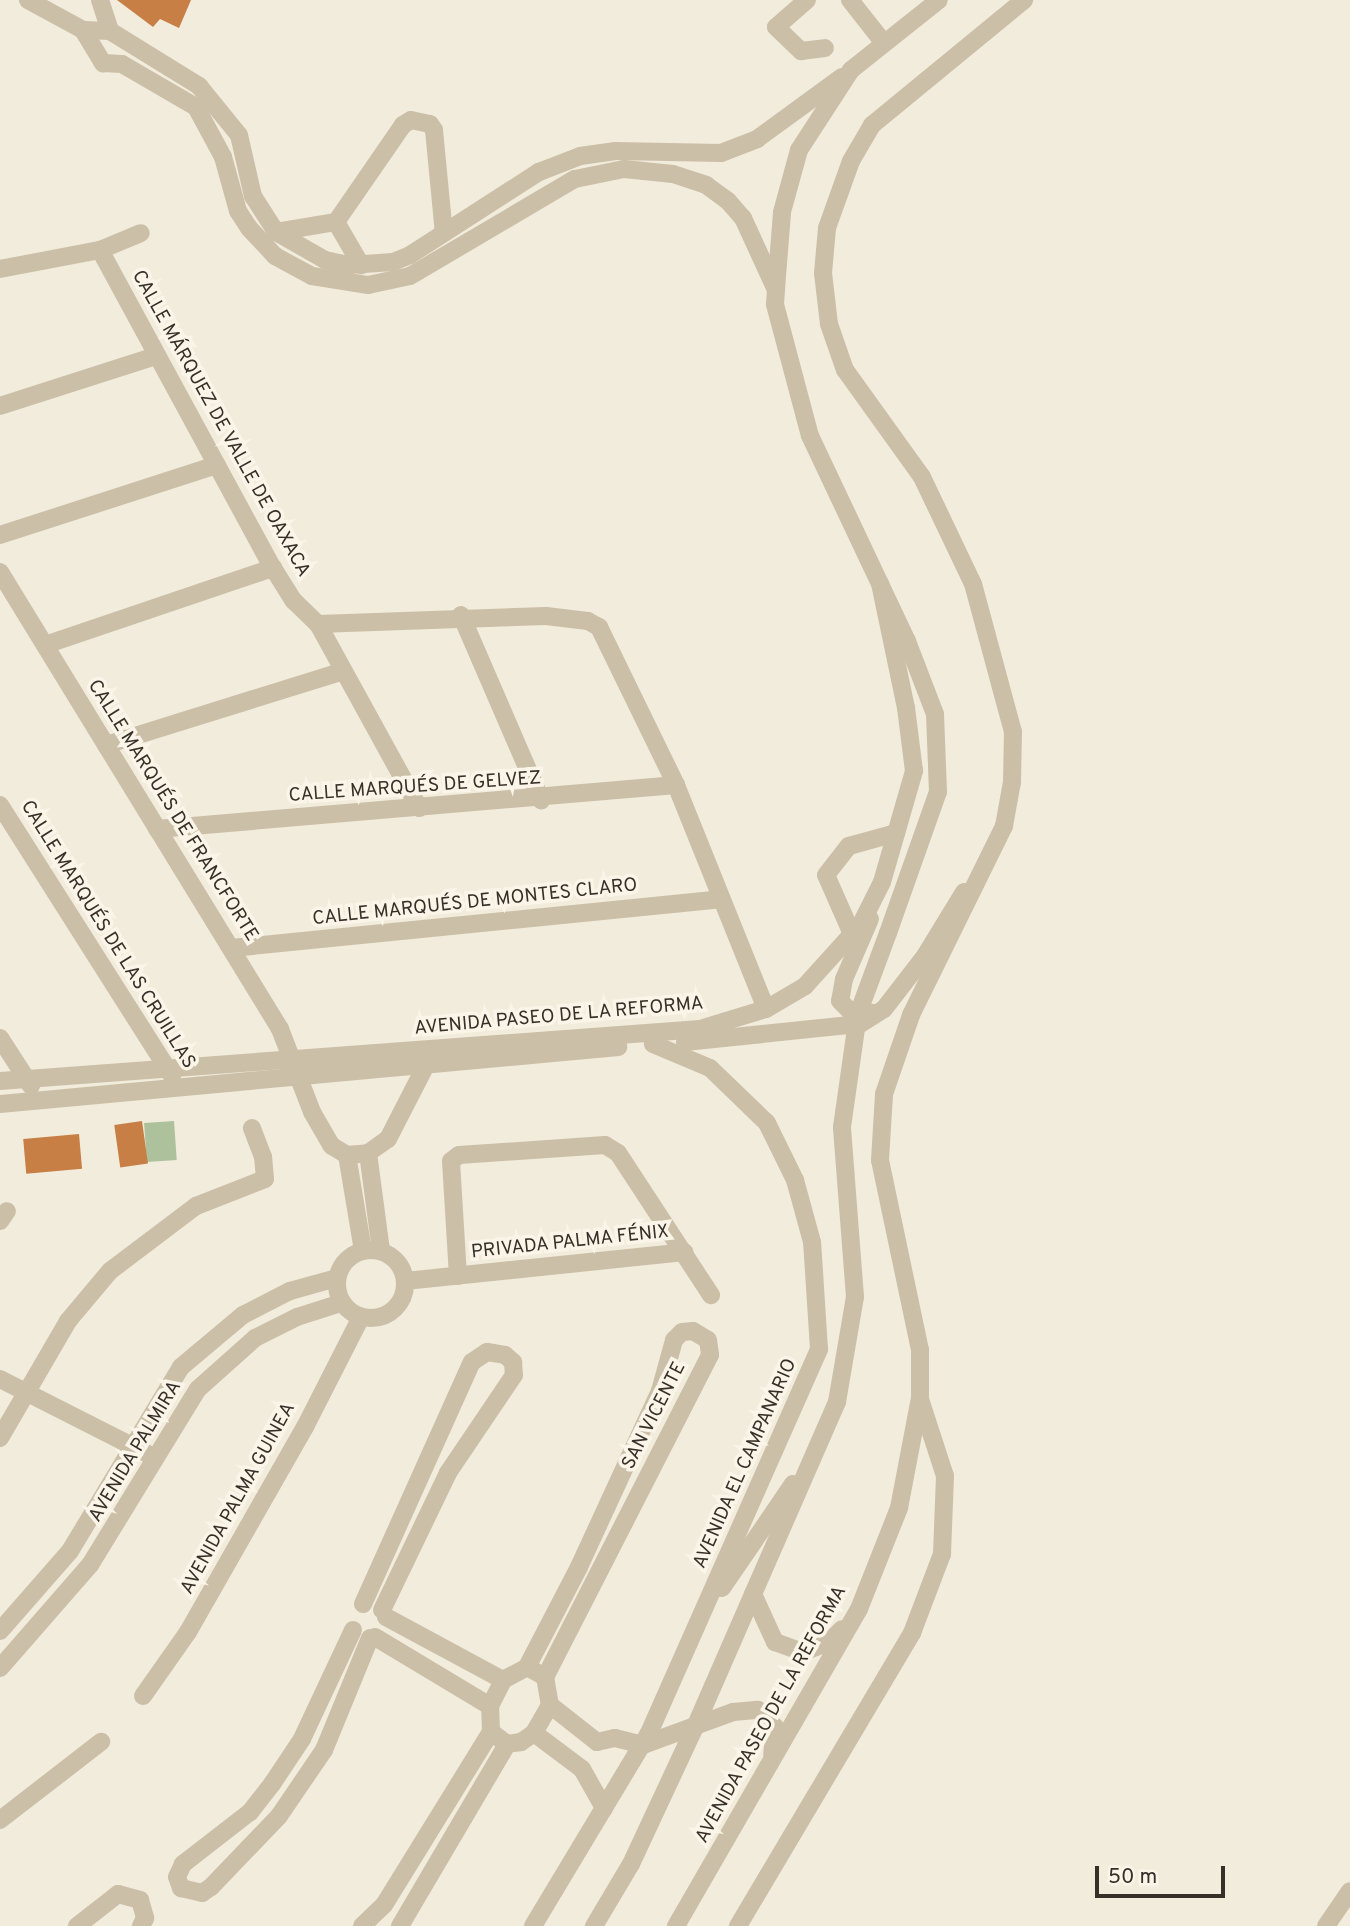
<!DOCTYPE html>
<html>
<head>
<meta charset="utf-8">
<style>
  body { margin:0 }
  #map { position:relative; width:1350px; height:1926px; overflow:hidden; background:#f2ecdc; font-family:Overpass,sans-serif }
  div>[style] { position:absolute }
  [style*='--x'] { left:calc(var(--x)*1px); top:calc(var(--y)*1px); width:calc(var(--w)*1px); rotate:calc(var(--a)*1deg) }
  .green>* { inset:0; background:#adc29c; transform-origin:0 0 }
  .building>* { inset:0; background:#c77f45; transform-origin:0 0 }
  .minor>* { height:18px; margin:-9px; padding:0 9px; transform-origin:9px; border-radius:9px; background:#cbbfa8 }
  .minor>.ring { margin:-9px; padding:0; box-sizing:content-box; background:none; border:18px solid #cbbfa8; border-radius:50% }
  .minor-bridge>* { height:18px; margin:-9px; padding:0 9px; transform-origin:9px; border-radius:9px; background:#cbbfa8 }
  span { translate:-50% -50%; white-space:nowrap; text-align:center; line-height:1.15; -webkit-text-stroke:7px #faf5e8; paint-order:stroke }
  .street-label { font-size:19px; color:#373028 }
  .scale { position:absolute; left:1095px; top:1866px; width:130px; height:32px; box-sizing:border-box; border:4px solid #373028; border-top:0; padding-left:9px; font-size:21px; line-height:24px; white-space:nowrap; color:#373028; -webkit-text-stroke:5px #faf5e8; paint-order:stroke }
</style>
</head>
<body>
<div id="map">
  <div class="green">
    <i style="left:174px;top:1121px;width:39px;height:30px;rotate:86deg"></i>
  </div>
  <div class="building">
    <i style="clip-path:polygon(117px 0,191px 0,179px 28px,160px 19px,153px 27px)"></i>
    <i style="left:142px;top:1121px;width:43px;height:28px;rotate:82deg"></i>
    <i style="left:79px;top:1134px;width:35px;height:56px;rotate:85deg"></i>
  </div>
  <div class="minor">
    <i style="--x:28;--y:0;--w:63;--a:28.6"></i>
    <i style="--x:83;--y:30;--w:27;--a:2"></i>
    <i style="--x:110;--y:31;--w:105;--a:31.7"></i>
    <i style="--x:199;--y:86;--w:63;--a:50.8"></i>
    <i style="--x:239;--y:135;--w:63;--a:77.1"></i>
    <i style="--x:253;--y:196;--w:43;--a:57.4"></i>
    <i style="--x:276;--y:232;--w:56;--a:29.7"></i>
    <i style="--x:325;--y:260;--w:25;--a:12"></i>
    <i style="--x:349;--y:265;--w:44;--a:-3.9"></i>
    <i style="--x:393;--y:262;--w:18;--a:-22"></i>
    <i style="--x:410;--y:255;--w:153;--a:-32.8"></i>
    <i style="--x:539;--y:172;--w:44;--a:-21.3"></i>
    <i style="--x:580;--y:156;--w:36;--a:-8"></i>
    <i style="--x:616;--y:151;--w:105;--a:1.1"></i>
    <i style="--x:721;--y:153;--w:39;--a:-21"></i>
    <i style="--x:757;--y:139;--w:105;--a:-36.1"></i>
    <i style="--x:100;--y:0;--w:33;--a:72"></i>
    <i style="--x:807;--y:0;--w:41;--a:138.9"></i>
    <i style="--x:776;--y:27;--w:35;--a:44"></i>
    <i style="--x:801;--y:51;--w:24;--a:-7"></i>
    <i style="--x:850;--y:0;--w:53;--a:51.8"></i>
    <i style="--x:83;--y:30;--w:39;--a:59"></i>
    <i style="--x:103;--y:63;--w:19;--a:3"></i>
    <i style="--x:122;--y:64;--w:86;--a:30.2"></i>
    <i style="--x:196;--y:107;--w:57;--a:61.6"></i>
    <i style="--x:223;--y:157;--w:56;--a:74.5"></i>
    <i style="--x:238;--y:211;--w:20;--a:57"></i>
    <i style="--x:249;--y:228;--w:38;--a:47"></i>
    <i style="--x:275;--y:256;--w:42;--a:28.4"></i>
    <i style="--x:312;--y:276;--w:57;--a:9.1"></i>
    <i style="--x:368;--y:285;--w:43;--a:-12.1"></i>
    <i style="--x:410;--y:276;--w:191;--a:-30.5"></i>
    <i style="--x:575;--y:179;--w:50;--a:-11.5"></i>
    <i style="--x:624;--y:169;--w:49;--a:5.8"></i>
    <i style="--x:673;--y:174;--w:35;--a:18"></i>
    <i style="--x:706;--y:185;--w:27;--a:36"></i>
    <i style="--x:728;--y:201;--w:23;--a:49"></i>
    <i style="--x:743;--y:218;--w:77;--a:65.4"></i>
    <i style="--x:336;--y:222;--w:118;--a:-55.4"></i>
    <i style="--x:403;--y:125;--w:9;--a:-32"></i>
    <i style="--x:411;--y:120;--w:19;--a:12"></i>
    <i style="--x:430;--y:124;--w:7;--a:56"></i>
    <i style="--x:434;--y:130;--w:103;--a:84.5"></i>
    <i style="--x:276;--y:232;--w:61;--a:-9.5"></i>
    <i style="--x:336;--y:222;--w:50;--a:59.8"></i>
    <i style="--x:100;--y:250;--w:362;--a:61.5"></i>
    <i style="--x:273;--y:568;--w:39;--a:58"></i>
    <i style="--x:294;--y:601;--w:33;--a:44"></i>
    <i style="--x:318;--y:624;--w:210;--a:61.2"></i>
    <i style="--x:0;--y:269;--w:102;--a:-10.8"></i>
    <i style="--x:100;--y:250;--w:44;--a:-22.5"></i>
    <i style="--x:0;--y:406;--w:164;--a:-17.8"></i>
    <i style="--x:0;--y:535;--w:228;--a:-17.9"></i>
    <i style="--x:0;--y:572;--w:536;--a:58.5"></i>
    <i style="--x:280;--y:1029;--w:89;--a:68.9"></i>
    <i style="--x:312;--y:1112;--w:39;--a:60"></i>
    <i style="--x:332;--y:1146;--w:17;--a:31"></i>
    <i style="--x:347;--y:1155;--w:21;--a:-5"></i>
    <i style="--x:368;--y:1153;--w:24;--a:-35"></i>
    <i style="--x:388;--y:1139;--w:83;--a:-62.8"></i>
    <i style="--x:461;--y:615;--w:202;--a:66.6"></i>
    <i style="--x:318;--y:624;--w:228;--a:-2"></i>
    <i style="--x:546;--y:616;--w:42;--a:6.8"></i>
    <i style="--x:588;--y:621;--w:13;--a:29"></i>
    <i style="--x:599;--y:627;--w:176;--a:64"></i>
    <i style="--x:676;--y:785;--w:241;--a:68.1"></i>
    <i style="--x:45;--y:645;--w:241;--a:-18.7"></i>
    <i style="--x:106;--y:745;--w:246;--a:-17.3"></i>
    <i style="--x:0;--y:805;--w:321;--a:57.6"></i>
    <i style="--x:157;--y:829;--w:521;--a:-4.85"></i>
    <i style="--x:870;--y:919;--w:65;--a:113.4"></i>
    <i style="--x:844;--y:979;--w:22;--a:100"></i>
    <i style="--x:840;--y:1001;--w:23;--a:45"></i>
    <i style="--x:856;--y:1017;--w:16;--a:-15"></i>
    <i style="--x:888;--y:933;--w:150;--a:-70.5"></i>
    <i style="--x:938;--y:792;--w:78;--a:-92.2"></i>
    <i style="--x:935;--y:714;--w:78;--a:-111"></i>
    <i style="--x:907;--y:641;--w:227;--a:-115.3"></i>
    <i style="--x:810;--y:436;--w:137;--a:-104.9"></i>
    <i style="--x:775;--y:304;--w:15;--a:-86"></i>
    <i style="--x:776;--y:289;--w:77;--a:-85.5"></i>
    <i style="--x:782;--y:212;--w:64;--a:-74.7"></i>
    <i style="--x:799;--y:150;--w:95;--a:-57"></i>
    <i style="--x:851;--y:70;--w:112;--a:-38.5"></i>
    <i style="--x:852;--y:934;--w:64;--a:-113.8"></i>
    <i style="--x:826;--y:875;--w:37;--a:-52"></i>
    <i style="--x:849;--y:846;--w:49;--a:-15.5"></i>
    <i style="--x:232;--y:948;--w:491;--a:-5.7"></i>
    <i style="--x:0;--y:1038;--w:57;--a:57.1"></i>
    <i style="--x:685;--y:1042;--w:176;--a:-5.9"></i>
    <i style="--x:860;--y:1024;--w:28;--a:-32"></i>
    <i style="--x:884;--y:1009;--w:67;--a:-52.3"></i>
    <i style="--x:925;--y:956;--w:75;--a:-58.6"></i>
    <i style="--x:0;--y:1081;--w:702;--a:-4.25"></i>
    <i style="--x:700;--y:1029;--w:69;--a:-16.9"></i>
    <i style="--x:766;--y:1009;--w:45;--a:-30.5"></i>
    <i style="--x:805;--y:986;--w:84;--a:-47.9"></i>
    <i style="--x:861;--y:924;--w:47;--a:-63.4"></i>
    <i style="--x:882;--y:882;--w:116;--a:-73.9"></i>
    <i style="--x:914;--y:771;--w:64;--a:-97.2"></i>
    <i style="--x:906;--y:708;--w:127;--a:-101.8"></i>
    <i style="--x:0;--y:1104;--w:621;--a:-5.27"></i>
    <i style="--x:368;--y:1153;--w:99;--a:82.4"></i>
    <i style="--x:347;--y:1155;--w:97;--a:80.5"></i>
    <i style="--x:0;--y:1221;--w:12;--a:-55"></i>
    <i class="ring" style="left:337px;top:1250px;width:50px;height:50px"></i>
    <i style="--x:458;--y:1276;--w:115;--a:-93.5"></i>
    <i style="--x:451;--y:1161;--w:10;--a:-37"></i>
    <i style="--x:459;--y:1155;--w:146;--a:-3.9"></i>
    <i style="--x:605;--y:1145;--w:15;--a:32"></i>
    <i style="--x:618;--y:1153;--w:170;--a:56.8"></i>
    <i style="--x:405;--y:1281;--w:281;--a:-5.9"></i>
    <i style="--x:0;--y:1379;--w:173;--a:26.9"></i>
    <i style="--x:0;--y:1438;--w:135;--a:-59.8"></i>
    <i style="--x:68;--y:1321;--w:65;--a:-50"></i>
    <i style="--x:110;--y:1271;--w:108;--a:-37.1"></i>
    <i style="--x:196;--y:1206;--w:74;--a:-21.4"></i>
    <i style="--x:265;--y:1179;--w:22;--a:-95"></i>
    <i style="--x:263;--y:1157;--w:31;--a:-111"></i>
    <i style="--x:722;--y:1588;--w:126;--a:-55.7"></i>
    <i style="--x:753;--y:1594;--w:53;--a:65.4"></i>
    <i style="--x:775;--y:1642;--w:30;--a:20"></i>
    <i style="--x:803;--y:1652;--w:28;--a:-21"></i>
    <i style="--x:829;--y:1642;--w:18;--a:-45"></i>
    <i style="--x:363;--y:1604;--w:265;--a:-65.8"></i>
    <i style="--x:472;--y:1362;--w:18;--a:-34"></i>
    <i style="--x:487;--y:1352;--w:18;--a:9"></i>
    <i style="--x:505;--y:1355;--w:11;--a:41"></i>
    <i style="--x:513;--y:1362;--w:13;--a:86"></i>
    <i style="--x:514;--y:1375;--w:118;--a:124"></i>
    <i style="--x:448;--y:1473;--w:152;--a:115.7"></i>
    <i style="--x:386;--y:1617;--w:133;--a:28.3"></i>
    <i style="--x:353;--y:1630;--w:120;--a:115.1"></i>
    <i style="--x:302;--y:1739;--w:54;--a:123.7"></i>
    <i style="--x:272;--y:1784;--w:36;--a:128"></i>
    <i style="--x:250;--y:1812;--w:85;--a:142.2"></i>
    <i style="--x:183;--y:1864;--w:14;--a:115"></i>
    <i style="--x:177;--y:1877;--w:12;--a:70"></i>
    <i style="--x:181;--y:1888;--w:22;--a:13"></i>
    <i style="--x:202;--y:1893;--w:11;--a:-34"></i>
    <i style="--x:211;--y:1887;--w:98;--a:-46.2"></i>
    <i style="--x:279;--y:1816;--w:80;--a:-55.7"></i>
    <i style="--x:324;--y:1750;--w:121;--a:-67.7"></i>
    <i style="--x:0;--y:1631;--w:106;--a:-48.8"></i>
    <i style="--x:70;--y:1551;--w:215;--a:-58.9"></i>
    <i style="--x:181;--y:1367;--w:81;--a:-40"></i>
    <i style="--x:243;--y:1315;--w:53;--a:-27.1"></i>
    <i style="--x:290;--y:1291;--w:49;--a:-15.5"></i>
    <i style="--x:375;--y:1637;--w:134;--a:31"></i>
    <i style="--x:527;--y:1667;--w:113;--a:-62.5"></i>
    <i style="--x:579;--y:1567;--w:194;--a:-65.3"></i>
    <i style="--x:660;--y:1391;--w:53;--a:-74.6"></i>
    <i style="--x:674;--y:1340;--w:11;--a:-45"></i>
    <i style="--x:682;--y:1332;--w:11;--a:-5"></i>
    <i style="--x:693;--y:1331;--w:17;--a:31"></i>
    <i style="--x:708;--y:1340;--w:15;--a:82"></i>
    <i style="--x:710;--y:1355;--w:362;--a:117.1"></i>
    <i style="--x:527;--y:1667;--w:21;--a:29"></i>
    <i style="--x:545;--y:1677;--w:28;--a:80"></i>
    <i style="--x:550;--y:1705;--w:32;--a:120"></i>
    <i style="--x:534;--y:1733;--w:16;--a:145"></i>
    <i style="--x:521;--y:1742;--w:14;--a:172"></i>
    <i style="--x:507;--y:1744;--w:20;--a:-143"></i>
    <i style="--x:491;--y:1732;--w:26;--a:-92"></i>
    <i style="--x:490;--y:1706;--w:29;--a:-63"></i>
    <i style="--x:503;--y:1680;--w:27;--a:-28"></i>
    <i style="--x:0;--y:1668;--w:137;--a:-48.9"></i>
    <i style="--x:90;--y:1565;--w:206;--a:-58.5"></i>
    <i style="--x:198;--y:1389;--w:76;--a:-41.8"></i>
    <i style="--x:255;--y:1338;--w:47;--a:-26.6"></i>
    <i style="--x:297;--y:1317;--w:46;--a:-17.7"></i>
    <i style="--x:143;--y:1696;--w:78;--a:-54.9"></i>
    <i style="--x:188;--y:1632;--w:236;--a:-60.3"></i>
    <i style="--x:305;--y:1427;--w:123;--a:-63"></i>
    <i style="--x:550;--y:1705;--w:60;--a:38.2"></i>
    <i style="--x:597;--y:1742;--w:18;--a:-13"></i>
    <i style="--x:615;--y:1738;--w:29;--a:14"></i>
    <i style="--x:643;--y:1745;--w:96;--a:-20.1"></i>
    <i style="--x:733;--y:1712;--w:25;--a:-5"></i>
    <i style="--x:758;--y:1710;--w:24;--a:45"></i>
    <i style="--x:775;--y:1727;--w:27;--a:96"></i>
    <i style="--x:534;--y:1733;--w:60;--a:36.9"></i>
    <i style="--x:582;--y:1769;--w:45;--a:60.6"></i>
    <i style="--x:0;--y:1820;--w:128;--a:-37.7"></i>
    <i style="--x:77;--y:1926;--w:52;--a:-38"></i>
    <i style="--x:118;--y:1894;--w:23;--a:15"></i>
    <i style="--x:140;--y:1900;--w:19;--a:74"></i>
    <i style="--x:145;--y:1918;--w:9;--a:117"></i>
    <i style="--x:362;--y:1926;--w:30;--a:-44"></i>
    <i style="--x:384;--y:1905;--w:203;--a:-58.3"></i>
    <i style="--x:400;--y:1926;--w:211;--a:-59.5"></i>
    <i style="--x:533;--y:1926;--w:225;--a:-59"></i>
    <i style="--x:649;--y:1733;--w:420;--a:-66.1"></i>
    <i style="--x:819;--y:1349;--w:107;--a:-93.7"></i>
    <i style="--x:812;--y:1242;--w:64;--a:-105.3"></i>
    <i style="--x:795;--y:1180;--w:64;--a:-116.2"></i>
    <i style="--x:767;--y:1123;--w:79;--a:-136"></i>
    <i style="--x:710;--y:1068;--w:62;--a:-157.2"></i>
    <i style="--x:594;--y:1926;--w:72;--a:-59.2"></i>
    <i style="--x:631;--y:1864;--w:151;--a:-65"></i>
    <i style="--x:695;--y:1727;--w:355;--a:-66.4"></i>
    <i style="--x:837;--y:1402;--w:107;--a:-80.3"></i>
    <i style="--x:855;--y:1297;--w:170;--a:-94.4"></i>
    <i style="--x:676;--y:1926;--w:366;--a:-60"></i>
    <i style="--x:859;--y:1609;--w:109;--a:-68.4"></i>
    <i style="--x:899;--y:1508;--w:112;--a:-79.2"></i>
    <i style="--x:920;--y:1398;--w:48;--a:-90"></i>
    <i style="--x:920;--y:1350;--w:194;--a:-101.9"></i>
    <i style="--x:880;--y:1160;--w:66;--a:-86.5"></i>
    <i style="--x:884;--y:1094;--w:83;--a:-71.1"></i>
    <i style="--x:911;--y:1015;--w:211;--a:-63.8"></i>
    <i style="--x:1004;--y:826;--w:45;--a:-79.7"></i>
    <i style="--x:1012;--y:782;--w:50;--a:-88.9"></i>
    <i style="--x:1013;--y:732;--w:153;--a:-105.1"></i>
    <i style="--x:973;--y:584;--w:119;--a:-115.5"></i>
    <i style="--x:922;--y:477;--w:132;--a:-125.7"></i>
    <i style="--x:845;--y:370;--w:49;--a:-109.2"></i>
    <i style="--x:829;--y:324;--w:51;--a:-96.7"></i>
    <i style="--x:823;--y:273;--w:45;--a:-84.9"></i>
    <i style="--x:827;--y:228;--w:71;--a:-70.3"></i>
    <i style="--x:851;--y:161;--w:42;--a:-59.7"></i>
    <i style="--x:872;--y:125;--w:197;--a:-39.4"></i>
    <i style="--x:738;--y:1926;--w:341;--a:-59.3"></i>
    <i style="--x:912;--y:1633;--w:85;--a:-69.2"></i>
    <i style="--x:942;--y:1554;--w:78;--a:-87.8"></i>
    <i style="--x:945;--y:1476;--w:81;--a:-108"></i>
    <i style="--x:1326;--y:1926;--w:42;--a:-55.6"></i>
  </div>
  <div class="minor-bridge">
    <i style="--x:842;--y:1127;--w:114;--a:-81.9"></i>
    <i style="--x:858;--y:1014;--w:86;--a:-69.7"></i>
  </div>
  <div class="street-label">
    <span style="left:220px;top:424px;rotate:61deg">CALLE MÁRQUEZ DE VALLE DE OAXACA</span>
    <span style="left:415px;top:788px;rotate:-4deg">CALLE MARQUÉS DE GELVEZ</span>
    <span style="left:172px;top:811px;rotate:58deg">CALLE MARQUÉS DE FRANCFORTE</span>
    <span style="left:475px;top:903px;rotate:-6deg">CALLE MARQUÉS DE MONTES CLARO</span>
    <span style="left:107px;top:935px;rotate:58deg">CALLE MARQUÉS DE LAS CRUILLAS</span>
    <span style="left:559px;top:1017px;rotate:-5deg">AVENIDA PASEO DE LA REFORMA</span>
    <span style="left:570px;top:1243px;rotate:-6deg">PRIVADA PALMA FÉNIX</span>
    <span style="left:655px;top:1416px;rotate:-63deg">SAN VICENTE</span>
    <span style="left:136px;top:1452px;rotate:-59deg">AVENIDA PALMIRA</span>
    <span style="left:746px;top:1464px;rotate:-66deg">AVENIDA EL CAMPANARIO</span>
    <span style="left:239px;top:1499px;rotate:-61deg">AVENIDA PALMA GUINEA</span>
    <span style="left:772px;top:1715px;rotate:-61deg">AVENIDA PASEO DE LA REFORMA</span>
  </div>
  <div class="scale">50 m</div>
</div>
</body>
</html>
